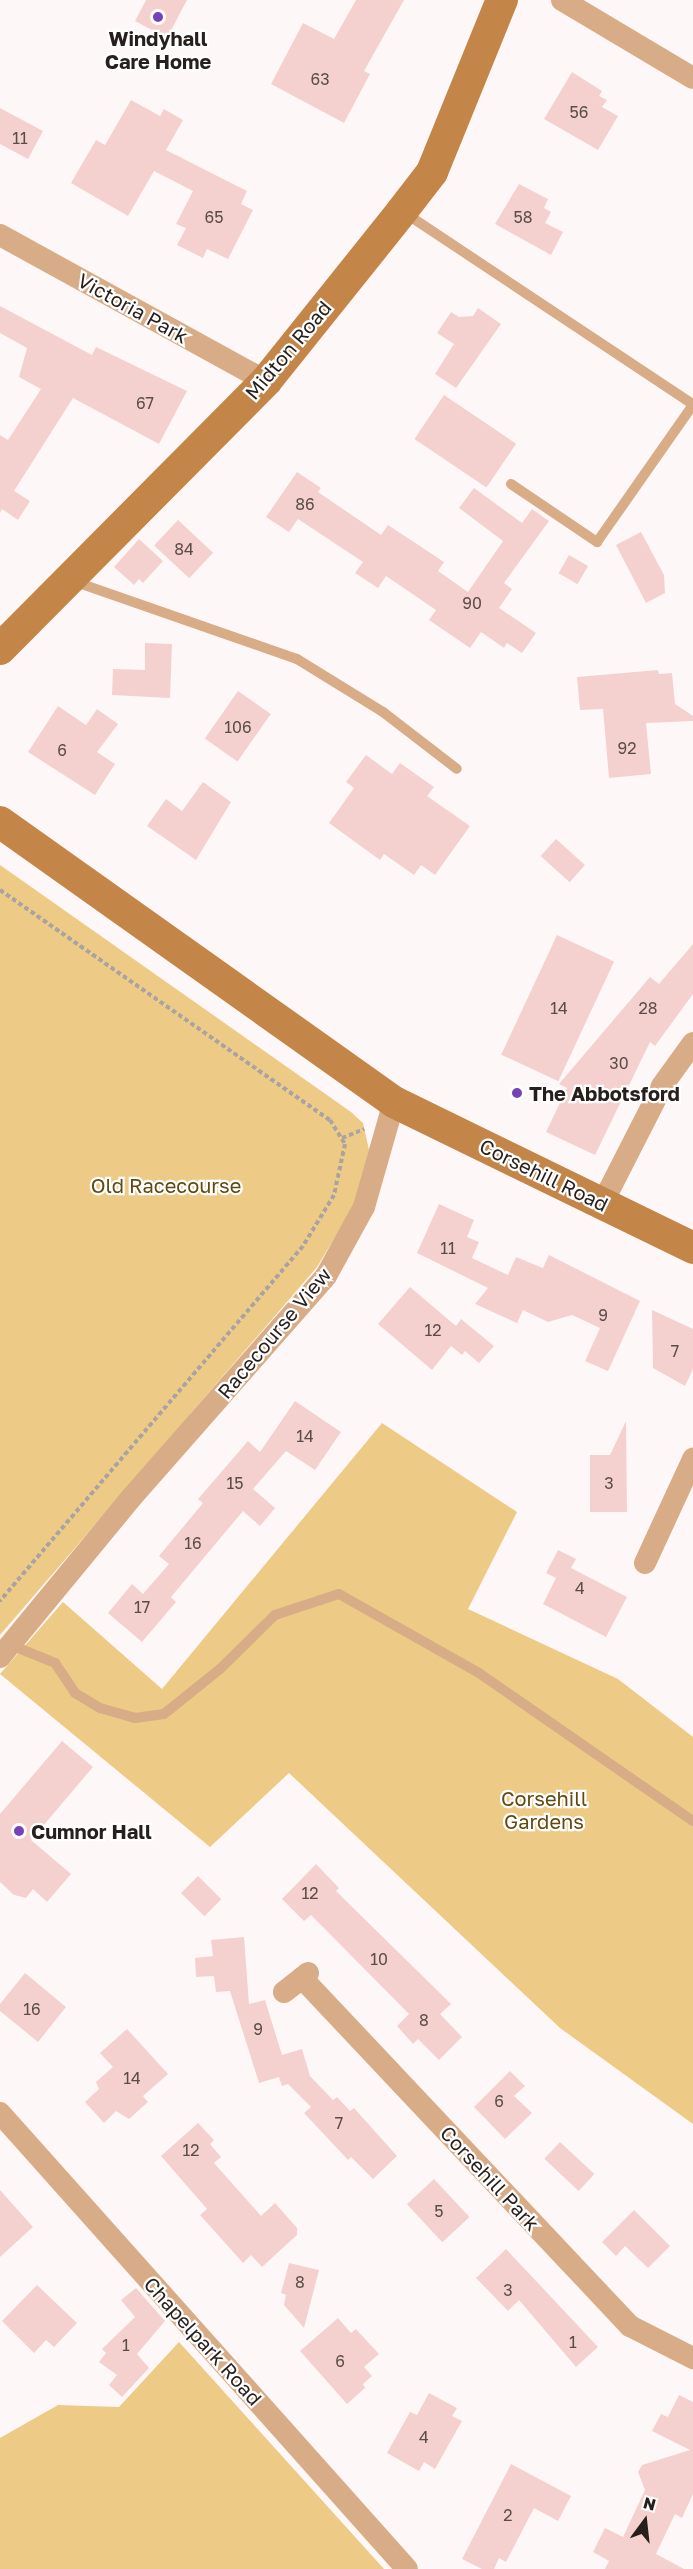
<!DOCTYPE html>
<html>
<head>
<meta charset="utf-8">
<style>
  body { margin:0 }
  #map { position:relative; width:693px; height:2569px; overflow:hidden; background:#fdf8f7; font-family:"Golos Text",sans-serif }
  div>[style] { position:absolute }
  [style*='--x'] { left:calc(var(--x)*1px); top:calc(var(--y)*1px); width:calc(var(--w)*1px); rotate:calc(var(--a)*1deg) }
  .green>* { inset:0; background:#edca85 }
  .building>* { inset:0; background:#f4d1ce; transform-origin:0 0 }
  .path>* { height:4px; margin-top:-2px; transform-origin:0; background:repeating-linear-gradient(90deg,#a9a3a1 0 4.5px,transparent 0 7.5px) }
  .lane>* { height:10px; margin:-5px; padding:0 5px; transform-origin:5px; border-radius:5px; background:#d7ac86 }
  .street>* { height:22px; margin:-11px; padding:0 11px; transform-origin:11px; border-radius:11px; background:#d7ac86 }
  .secondary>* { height:32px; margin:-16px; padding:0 16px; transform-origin:16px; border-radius:16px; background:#c48548 }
  .dots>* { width:16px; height:16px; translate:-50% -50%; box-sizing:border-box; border:3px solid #fff; border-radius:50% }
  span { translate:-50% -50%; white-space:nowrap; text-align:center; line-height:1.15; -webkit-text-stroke:4.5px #fff; paint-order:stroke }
  .number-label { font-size:16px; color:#5a4c48 }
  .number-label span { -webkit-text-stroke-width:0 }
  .poi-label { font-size:20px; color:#271f1c; font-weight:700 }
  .left { translate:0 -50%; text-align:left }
  .street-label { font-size:20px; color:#271f1c }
  .park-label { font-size:20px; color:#614910 }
  .north { position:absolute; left:615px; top:2491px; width:60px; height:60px; -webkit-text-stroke:4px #fff; paint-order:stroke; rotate:15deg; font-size:16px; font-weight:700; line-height:24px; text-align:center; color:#271f1c }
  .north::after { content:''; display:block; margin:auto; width:21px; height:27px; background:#271f1c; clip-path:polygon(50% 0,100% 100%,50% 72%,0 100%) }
</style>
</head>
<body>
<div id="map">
  <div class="green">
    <i style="clip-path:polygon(0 865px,351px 1112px,363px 1123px,369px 1150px,355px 1204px,317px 1267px,0 1635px)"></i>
    <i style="clip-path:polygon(382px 1423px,517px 1512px,468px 1609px,618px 1679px,693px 1737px,693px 2124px,560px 2028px,289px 1773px,210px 1847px,0 1674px,63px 1602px,162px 1689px)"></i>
    <i style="clip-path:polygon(179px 2342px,384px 2569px,0 2569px,0 2438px,58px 2405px,119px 2407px)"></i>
  </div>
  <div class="building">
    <i style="clip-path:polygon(146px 0,187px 0,167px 38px,135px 21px)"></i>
    <i style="clip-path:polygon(356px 0,404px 0,364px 71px,370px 74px,344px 123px,271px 84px,303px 23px,334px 39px)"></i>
    <i style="clip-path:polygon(572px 72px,602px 91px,599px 96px,607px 100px,602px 107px,618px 116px,598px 150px,544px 119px)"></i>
    <i style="clip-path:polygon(131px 100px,160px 116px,164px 109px,183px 120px,166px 150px,247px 191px,241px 204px,253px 210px,228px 259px,207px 249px,203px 258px,177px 245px,186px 228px,176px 224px,193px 191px,154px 171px,128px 216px,71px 183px,96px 140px,105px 145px)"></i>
    <i style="clip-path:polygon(0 108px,43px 131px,28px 159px,0 144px)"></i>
    <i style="clip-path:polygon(519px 184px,548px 199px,544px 208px,551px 212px,545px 223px,563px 232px,551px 255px,495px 224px)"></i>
    <i style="clip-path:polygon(0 306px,92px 355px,96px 347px,187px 391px,159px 444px,73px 398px,14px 491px,30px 501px,18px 520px,2px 509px,0 513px,0 435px,8px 440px,41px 389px,19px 377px,27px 348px,0 333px)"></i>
    <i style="clip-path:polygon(478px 308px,501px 324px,456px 388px,435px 374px,454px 344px,437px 333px,451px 312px,459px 317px,473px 316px)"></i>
    <i style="left:444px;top:395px;width:87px;height:53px;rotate:34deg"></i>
    <i style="clip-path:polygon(297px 472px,321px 488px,318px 492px,381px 535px,388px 525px,444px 562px,438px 571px,468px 592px,503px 541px,459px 508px,474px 488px,522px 523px,532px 509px,549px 521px,504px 583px,512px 589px,499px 608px,536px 633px,522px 653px,507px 643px,504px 648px,481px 632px,470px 648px,429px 620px,436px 610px,386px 576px,378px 588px,355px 573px,363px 562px,298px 519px,289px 532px,266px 517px)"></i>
    <i style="left:178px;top:520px;width:48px;height:35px;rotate:43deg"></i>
    <i style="clip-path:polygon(641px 532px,664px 575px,665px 593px,646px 603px,616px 545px)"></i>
    <i style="clip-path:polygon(139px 539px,163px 561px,143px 583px,139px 579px,134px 585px,114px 567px)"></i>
    <i style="left:569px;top:555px;width:22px;height:21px;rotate:30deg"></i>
    <i style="clip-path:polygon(145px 643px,172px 644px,170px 698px,112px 695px,113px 669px,145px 670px)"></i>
    <i style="clip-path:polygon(658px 670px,659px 674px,672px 673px,675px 704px,693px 716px,693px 721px,646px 723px,651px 774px,609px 778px,603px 709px,580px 710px,577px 677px)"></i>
    <i style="left:238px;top:691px;width:40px;height:58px;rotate:35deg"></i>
    <i style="clip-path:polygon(58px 706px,86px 725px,97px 709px,118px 724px,97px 752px,115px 764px,95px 795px,28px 752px)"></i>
    <i style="clip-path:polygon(366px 755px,392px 774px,400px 763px,434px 787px,427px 796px,470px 826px,435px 875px,421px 865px,414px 875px,384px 854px,380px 860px,329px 823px,354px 788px,346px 782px)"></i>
    <i style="clip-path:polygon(203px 782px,231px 802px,196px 860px,147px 826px,166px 799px,182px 811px)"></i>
    <i style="left:556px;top:839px;width:39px;height:23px;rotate:42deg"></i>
    <i style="left:557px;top:935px;width:63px;height:132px;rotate:25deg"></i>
    <i style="clip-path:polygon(693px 944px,693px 994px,655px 1046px,650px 1042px,595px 1155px,546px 1132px,567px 1088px,559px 1084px,650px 977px,659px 984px)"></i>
    <i style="clip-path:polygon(439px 1204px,474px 1220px,467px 1237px,479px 1242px,472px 1258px,508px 1275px,516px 1257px,543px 1268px,549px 1255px,640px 1301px,608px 1371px,585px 1361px,600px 1328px,572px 1315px,548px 1322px,523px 1310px,517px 1323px,475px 1304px,488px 1288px,417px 1253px)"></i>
    <i style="clip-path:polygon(410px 1287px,456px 1326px,461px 1319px,494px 1346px,479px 1363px,465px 1351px,462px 1355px,451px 1346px,432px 1370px,378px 1324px)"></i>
    <i style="clip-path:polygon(652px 1310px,693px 1329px,693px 1369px,685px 1386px,653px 1368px)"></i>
    <i style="clip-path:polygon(295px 1401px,341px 1432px,315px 1470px,286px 1451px,253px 1489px,275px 1508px,260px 1526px,243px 1511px,171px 1597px,176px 1602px,142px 1642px,108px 1613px,132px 1584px,143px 1594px,169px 1564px,159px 1556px,203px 1503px,198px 1499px,248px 1441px,260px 1452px)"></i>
    <i style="clip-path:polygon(626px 1421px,627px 1512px,590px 1512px,590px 1455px,610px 1455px)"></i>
    <i style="clip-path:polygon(558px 1550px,576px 1559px,571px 1568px,627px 1597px,606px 1637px,543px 1604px,556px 1578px,546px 1573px)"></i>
    <i style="clip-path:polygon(62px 1741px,93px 1767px,31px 1840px,71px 1874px,47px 1902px,33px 1889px,26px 1898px,14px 1895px,0 1882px,0 1814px)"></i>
    <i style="clip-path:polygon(316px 1864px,339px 1888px,336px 1891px,451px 2004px,440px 2014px,462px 2037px,439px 2060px,418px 2039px,413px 2044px,397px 2026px,409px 2014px,311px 1915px,304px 1921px,282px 1899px)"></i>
    <i style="left:198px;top:1876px;width:33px;height:24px;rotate:45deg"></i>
    <i style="clip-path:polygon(244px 1937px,249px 2004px,265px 2000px,282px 2055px,302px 2049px,310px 2076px,333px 2100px,337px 2097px,350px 2111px,354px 2108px,397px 2156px,373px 2179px,351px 2157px,348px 2160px,304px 2113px,311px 2107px,288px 2084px,282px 2086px,279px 2077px,259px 2083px,230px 1991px,216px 1992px,214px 1976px,196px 1977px,195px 1958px,213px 1956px,211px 1940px)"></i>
    <i style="clip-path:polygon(25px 1973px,66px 2007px,38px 2042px,0 2011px,0 2004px)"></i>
    <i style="clip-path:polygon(127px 2029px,168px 2074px,143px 2096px,148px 2102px,129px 2119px,116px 2111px,104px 2123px,85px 2102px,99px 2089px,96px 2082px,113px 2067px,100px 2053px)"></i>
    <i style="clip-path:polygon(510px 2071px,525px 2086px,514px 2096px,532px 2113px,505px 2139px,474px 2107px)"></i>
    <i style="clip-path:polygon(198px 2123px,214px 2140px,210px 2144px,221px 2157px,214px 2163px,261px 2216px,275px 2203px,297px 2228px,297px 2235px,262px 2267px,251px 2255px,243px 2263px,200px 2215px,207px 2209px,161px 2156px)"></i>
    <i style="left:560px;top:2142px;width:47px;height:23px;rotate:43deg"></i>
    <i style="left:434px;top:2179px;width:52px;height:37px;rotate:47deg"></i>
    <i style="clip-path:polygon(0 2190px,33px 2227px,0 2257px)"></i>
    <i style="clip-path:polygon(634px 2210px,670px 2246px,648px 2268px,625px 2246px,616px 2256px,602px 2242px)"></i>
    <i style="clip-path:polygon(506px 2249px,598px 2347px,576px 2367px,519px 2300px,508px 2311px,476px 2278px)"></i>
    <i style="clip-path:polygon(289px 2263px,319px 2270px,304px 2328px,284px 2305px,286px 2295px,281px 2293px)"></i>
    <i style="clip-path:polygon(37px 2285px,77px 2323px,54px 2347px,46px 2340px,34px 2353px,2px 2321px)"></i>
    <i style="clip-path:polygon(136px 2288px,165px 2321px,137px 2354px,149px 2368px,122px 2397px,109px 2385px,117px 2375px,99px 2362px,106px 2353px,102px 2349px,135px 2317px,121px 2300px)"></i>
    <i style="clip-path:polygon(338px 2318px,351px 2333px,356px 2329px,379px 2354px,364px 2367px,372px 2376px,363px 2384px,365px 2388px,347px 2404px,300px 2351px)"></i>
    <i style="clip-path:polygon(429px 2393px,457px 2408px,452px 2416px,462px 2421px,435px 2469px,424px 2462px,419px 2471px,387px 2453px,410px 2412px,417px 2415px)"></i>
    <i style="clip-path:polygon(679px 2395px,693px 2402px,693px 2494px,682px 2518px,675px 2514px,656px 2554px,684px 2569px,605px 2569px,609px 2561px,593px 2552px,605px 2528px,623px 2537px,645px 2490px,638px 2472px,642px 2465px,690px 2450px,652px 2431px,661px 2414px,668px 2417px)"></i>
    <i style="clip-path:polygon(511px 2464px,571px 2496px,558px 2521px,534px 2508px,506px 2562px,499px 2558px,494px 2569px,482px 2569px,462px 2559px)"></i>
  </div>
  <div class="path">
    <i style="--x:0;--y:890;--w:402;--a:34.9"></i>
    <i style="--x:330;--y:1120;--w:28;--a:58"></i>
    <i style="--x:345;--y:1144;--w:52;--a:102.2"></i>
    <i style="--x:334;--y:1195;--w:60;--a:121.3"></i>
    <i style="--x:303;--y:1246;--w:467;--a:130.5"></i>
    <i style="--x:342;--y:1138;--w:24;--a:-22"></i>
  </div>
  <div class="lane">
    <i style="--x:405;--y:213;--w:346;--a:33.6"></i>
    <i style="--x:511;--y:484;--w:104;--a:34"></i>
    <i style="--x:597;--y:542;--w:167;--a:-55"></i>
    <i style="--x:73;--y:581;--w:237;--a:19.2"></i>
    <i style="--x:297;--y:659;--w:101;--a:31.6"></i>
    <i style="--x:383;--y:712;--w:93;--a:37.6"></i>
    <i style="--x:11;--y:1645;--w:48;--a:22.2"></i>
    <i style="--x:55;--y:1663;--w:36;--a:56"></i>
    <i style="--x:75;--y:1693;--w:29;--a:31"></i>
    <i style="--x:100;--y:1708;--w:36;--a:16"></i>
    <i style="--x:135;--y:1718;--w:29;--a:-8"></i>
    <i style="--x:164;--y:1714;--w:72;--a:-38.8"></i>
    <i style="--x:220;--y:1669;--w:77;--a:-44.5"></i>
    <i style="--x:275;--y:1615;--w:67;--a:-18.2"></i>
    <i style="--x:339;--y:1594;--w:161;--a:29.4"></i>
    <i style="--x:479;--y:1673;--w:260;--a:34.7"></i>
  </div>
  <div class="street">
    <i style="--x:562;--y:0;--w:152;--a:30.8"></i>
    <i style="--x:0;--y:235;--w:303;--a:28.8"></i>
    <i style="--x:602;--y:1204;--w:132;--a:-63"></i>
    <i style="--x:662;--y:1086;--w:53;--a:-54.2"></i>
    <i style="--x:645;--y:1563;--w:115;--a:-65.2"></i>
    <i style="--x:0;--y:1657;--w:206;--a:-50.5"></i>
    <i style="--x:131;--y:1498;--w:295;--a:-48.7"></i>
    <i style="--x:326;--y:1276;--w:79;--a:-61.2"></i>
    <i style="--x:364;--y:1207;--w:109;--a:-74.1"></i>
    <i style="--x:308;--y:1973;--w:8;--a:140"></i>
    <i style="--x:302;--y:1978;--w:478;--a:46.7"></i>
    <i style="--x:630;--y:2326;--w:71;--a:26.9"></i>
    <i style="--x:284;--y:1992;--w:23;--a:-38"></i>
    <i style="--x:0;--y:2113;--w:611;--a:48.25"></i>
  </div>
  <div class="secondary">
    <i style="--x:0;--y:649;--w:378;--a:-45.2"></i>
    <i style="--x:266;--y:381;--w:218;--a:-51.3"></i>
    <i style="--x:402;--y:211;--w:49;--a:-52.4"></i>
    <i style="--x:432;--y:172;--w:186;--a:-67.9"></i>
    <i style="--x:0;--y:822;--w:483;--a:35.4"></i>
    <i style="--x:394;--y:1102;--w:333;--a:26"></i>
  </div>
  <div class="dots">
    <i style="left:158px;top:17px;background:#7741b7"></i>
    <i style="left:517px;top:1093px;background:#7741b7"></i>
    <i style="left:19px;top:1831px;background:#7741b7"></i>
  </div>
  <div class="number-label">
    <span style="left:320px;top:79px">63</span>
    <span style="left:579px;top:112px">56</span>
    <span style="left:20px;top:138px">11</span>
    <span style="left:214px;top:217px">65</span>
    <span style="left:523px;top:217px">58</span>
    <span style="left:145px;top:403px">67</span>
    <span style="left:305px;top:504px">86</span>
    <span style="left:184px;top:549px">84</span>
    <span style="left:472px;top:603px">90</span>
    <span style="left:238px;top:727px">106</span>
    <span style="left:627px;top:748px">92</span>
    <span style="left:62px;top:750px">6</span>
    <span style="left:559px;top:1008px">14</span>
    <span style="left:648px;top:1008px">28</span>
    <span style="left:619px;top:1063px">30</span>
    <span style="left:448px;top:1248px">11</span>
    <span style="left:603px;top:1315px">9</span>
    <span style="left:433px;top:1330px">12</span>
    <span style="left:675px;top:1351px">7</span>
    <span style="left:305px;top:1436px">14</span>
    <span style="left:235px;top:1483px">15</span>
    <span style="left:609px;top:1483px">3</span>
    <span style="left:193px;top:1543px">16</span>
    <span style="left:580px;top:1588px">4</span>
    <span style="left:142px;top:1607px">17</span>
    <span style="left:310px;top:1893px">12</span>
    <span style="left:379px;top:1959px">10</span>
    <span style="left:32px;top:2009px">16</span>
    <span style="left:424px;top:2020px">8</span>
    <span style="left:258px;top:2029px">9</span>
    <span style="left:132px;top:2078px">14</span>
    <span style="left:499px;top:2101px">6</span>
    <span style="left:339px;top:2123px">7</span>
    <span style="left:191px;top:2150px">12</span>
    <span style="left:439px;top:2211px">5</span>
    <span style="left:300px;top:2282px">8</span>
    <span style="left:508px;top:2290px">3</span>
    <span style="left:573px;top:2342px">1</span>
    <span style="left:126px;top:2345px">1</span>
    <span style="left:340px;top:2361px">6</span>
    <span style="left:424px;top:2437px">4</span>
    <span style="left:508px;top:2515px">2</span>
  </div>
  <div class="poi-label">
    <span style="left:158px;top:50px">Windyhall<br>Care Home</span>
    <span class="left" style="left:529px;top:1093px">The Abbotsford</span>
    <span class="left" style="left:31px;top:1831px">Cumnor Hall</span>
  </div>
  <div class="street-label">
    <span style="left:133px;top:308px;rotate:29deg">Victoria Park</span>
    <span style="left:288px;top:350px;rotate:-50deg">Midton Road</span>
    <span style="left:544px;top:1175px;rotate:26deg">Corsehill Road</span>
    <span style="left:274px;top:1333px;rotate:-50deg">Racecourse View</span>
    <span style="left:490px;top:2178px;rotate:47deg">Corsehill Park</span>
    <span style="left:203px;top:2341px;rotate:48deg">Chapelpark Road</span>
  </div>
  <div class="park-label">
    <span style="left:166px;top:1185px">Old Racecourse</span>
    <span style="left:544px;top:1810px">Corsehill<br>Gardens</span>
  </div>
  <div class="north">N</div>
</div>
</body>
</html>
